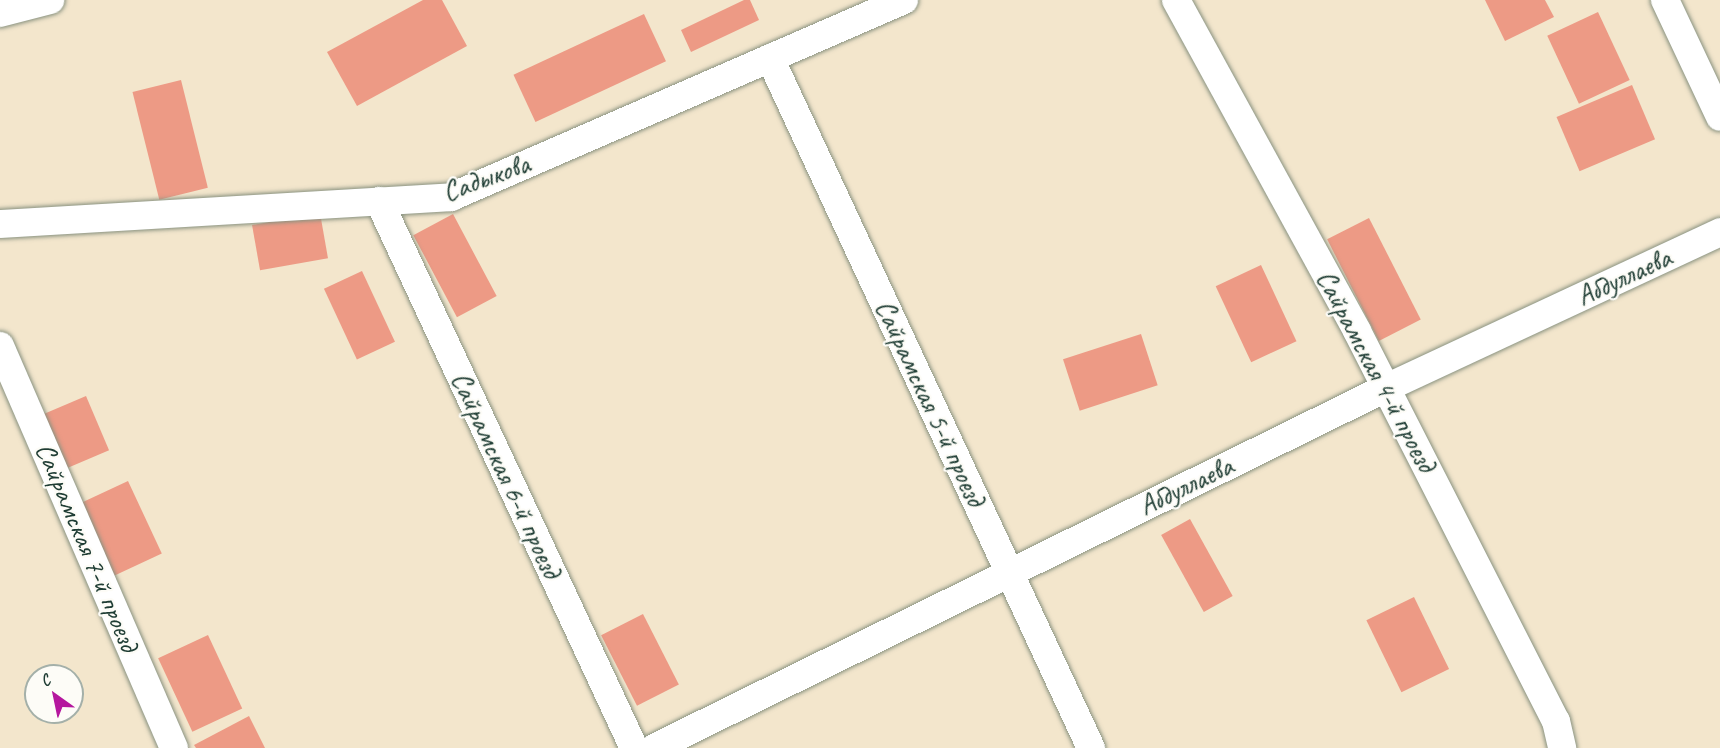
<!DOCTYPE html>
<html>
<head>
<meta charset="utf-8">
<style>
  body { margin:0 }
  #map { position:relative; width:1720px; height:748px; overflow:hidden; background:#f3e6cc; font-family:Caveat,sans-serif }
  div>[style] { position:absolute }
  [style*='--x'] { left:calc(var(--x)*1px); top:calc(var(--y)*1px); width:calc(var(--w)*1px); rotate:calc(var(--a)*1deg) }
  .building>* { inset:0; background:#ed9a85; transform-origin:0 0 }
  .roads { filter:drop-shadow(0 0 2px #899280) drop-shadow(0 0 2px #899280) }
  .minor>* { height:28px; margin:-14px; padding:0 14px; transform-origin:14px; border-radius:14px; background:#fff }
  span { translate:-50% -50%; white-space:nowrap; text-align:center; line-height:1.15; -webkit-text-stroke:4.5px #fdfcf7; paint-order:stroke }
  .street-label { font-size:28px; color:#1f3d34 }
  .north { position:absolute; left:24px; top:664px; width:60px; height:60px; box-sizing:border-box; background:#fdfcf7; border:2px solid #a4b0a9; border-radius:50%; rotate:327deg; font-size:16px; font-weight:700; line-height:24px; text-align:center; color:#1f3d34 }
  .north::after { content:''; display:block; margin:auto; width:21px; height:27px; background:#b5179e; clip-path:polygon(50% 0,100% 100%,50% 72%,0 100%) }
</style>
</head>
<body>
<div id="map">
  <div class="building">
    <i style="clip-path:polygon(423px 0,442px 0,467px 46px,357px 106px,327px 52px)"></i>
    <i style="clip-path:polygon(744px 0,750px 0,759px 20px,691px 52px,681px 30px)"></i>
    <i style="clip-path:polygon(1485px 0,1545px 0,1554px 17px,1505px 41px)"></i>
    <i style="left:1598px;top:12px;width:75px;height:56px;rotate:65deg"></i>
    <i style="left:644px;top:14px;width:52px;height:144px;rotate:65deg"></i>
    <i style="left:181px;top:80px;width:111px;height:50px;rotate:76deg"></i>
    <i style="left:1632px;top:85px;width:59px;height:82px;rotate:67deg"></i>
    <i style="left:320px;top:213px;width:46px;height:69px;rotate:80deg"></i>
    <i style="left:453px;top:214px;width:93px;height:45px;rotate:62deg"></i>
    <i style="left:1369px;top:218px;width:114px;height:47px;rotate:63deg"></i>
    <i style="left:1261px;top:265px;width:84px;height:50px;rotate:65deg"></i>
    <i style="left:362px;top:271px;width:78px;height:42px;rotate:65deg"></i>
    <i style="left:1141px;top:334px;width:54px;height:82px;rotate:72deg"></i>
    <i style="left:86px;top:396px;width:59px;height:51px;rotate:67deg"></i>
    <i style="left:128px;top:481px;width:80px;height:55px;rotate:65deg"></i>
    <i style="left:1190px;top:519px;width:88px;height:33px;rotate:61deg"></i>
    <i style="left:1414px;top:597px;width:80px;height:53px;rotate:64deg"></i>
    <i style="left:643px;top:614px;width:79px;height:47px;rotate:63deg"></i>
    <i style="left:208px;top:635px;width:81px;height:55px;rotate:65deg"></i>
    <i style="clip-path:polygon(249px 716px,265px 748px,196px 748px,194px 745px)"></i>
  </div>
  <div class="roads">
    <div class="minor">
      <i style="--x:1176;--y:0;--w:377;--a:61.3"></i>
      <i style="--x:1357;--y:331;--w:438;--a:63"></i>
      <i style="--x:1556;--y:721;--w:28;--a:77"></i>
      <i style="--x:1665;--y:0;--w:129;--a:64.8"></i>
      <i style="--x:0;--y:13;--w:52;--a:-14.6"></i>
      <i style="--x:770;--y:58;--w:761;--a:65.05"></i>
      <i style="--x:379;--y:201;--w:604;--a:65.01"></i>
      <i style="--x:0;--y:224;--w:452;--a:-3.4"></i>
      <i style="--x:451;--y:197;--w:494;--a:-23.5"></i>
      <i style="--x:0;--y:346;--w:438;--a:66.6"></i>
      <i style="--x:654;--y:748;--w:816;--a:-26.19"></i>
      <i style="--x:1386;--y:388;--w:369;--a:-25"></i>
    </div>
  </div>
  <div class="street-label">
    <span style="left:486px;top:178px;rotate:-20deg">Садыкова</span>
    <span style="left:1624px;top:277px;rotate:-25deg">Абдуллаева</span>
    <span style="left:1376px;top:371px;rotate:62deg">Сайрамская 4-й проезд</span>
    <span style="left:930px;top:403px;rotate:65deg">Сайрамская 5-й проезд</span>
    <span style="left:506px;top:475px;rotate:65deg">Сайрамская 6-й проезд</span>
    <span style="left:1186px;top:486px;rotate:-26deg">Абдуллаева</span>
    <span style="left:87px;top:547px;rotate:67deg">Сайрамская 7-й проезд</span>
  </div>
  <div class="north">С</div>
</div>
</body>
</html>
